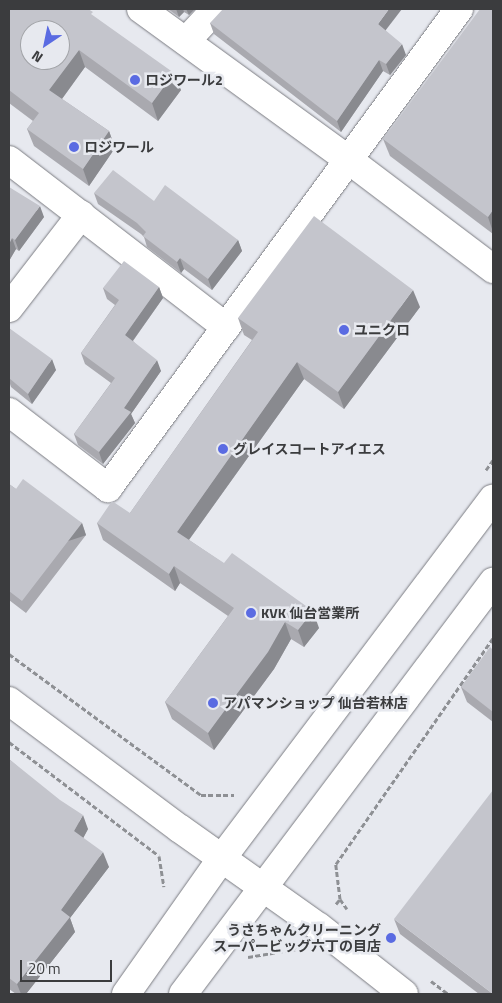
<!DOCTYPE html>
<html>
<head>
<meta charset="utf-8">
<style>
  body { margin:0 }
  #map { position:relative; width:502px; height:1003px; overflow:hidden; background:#e7e9ef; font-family:"Titillium Web","Noto Sans JP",sans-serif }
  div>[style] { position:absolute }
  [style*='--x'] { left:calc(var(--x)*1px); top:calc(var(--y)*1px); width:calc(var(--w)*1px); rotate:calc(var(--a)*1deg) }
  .path>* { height:3px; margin-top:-1.5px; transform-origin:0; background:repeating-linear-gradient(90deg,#8e9094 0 5px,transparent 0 7.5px) }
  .roads { filter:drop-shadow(0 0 1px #7b7c82) drop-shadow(0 0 1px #7b7c82) }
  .minor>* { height:28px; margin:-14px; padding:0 14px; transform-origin:14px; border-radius:14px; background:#fff }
  .wall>* { inset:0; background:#a9a9af }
  .shaded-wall>* { inset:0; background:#898a8f; transform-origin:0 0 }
  .building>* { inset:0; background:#c4c5cc }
  .dots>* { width:14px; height:14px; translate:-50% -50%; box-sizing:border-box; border:2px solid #e7e9ef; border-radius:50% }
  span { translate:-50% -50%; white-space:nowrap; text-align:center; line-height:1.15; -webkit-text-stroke:5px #e7e9ef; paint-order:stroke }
  .poi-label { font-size:14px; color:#3b3c3e; font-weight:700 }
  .left { translate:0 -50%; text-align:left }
  .right { translate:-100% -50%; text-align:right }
  .frame { position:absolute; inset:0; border:10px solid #3b3c3e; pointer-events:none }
  .north { position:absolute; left:20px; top:20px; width:50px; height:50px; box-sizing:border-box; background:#e7e9ef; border:1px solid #a2a4a8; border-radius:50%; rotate:214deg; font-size:14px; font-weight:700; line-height:20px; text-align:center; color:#3b3c3e }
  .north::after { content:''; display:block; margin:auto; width:18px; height:22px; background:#5a6be2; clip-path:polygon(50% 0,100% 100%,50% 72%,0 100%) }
  .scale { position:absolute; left:20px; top:960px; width:92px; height:22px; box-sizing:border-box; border:2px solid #3b3c3e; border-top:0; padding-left:6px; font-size:15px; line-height:18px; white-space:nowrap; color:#3b3c3e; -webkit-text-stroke:4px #e7e9ef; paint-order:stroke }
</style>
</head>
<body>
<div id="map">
  <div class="path">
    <i style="--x:486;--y:470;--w:12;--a:-55"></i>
    <i style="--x:9;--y:654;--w:238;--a:36.3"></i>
    <i style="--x:201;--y:795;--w:33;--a:0"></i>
    <i style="--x:9;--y:742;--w:188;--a:37.2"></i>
    <i style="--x:159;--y:856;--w:31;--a:81"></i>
    <i style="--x:340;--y:899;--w:12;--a:55"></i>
    <i style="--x:336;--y:904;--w:6;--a:-51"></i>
    <i style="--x:340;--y:899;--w:35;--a:-97"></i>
    <i style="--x:336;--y:864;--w:275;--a:-55.2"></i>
    <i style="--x:248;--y:957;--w:49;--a:-9.5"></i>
    <i style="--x:431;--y:981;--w:21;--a:37"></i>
  </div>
  <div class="roads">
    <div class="minor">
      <i style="--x:141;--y:9;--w:257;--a:36"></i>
      <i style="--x:349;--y:160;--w:181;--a:37.1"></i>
      <i style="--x:186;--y:41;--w:44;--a:-46.8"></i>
      <i style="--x:9;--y:160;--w:274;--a:37.6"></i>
      <i style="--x:9;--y:308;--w:118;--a:-52.3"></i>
      <i style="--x:9;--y:412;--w:125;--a:37.5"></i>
      <i style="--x:108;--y:488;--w:594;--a:-53.77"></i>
      <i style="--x:9;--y:701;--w:212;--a:36.8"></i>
      <i style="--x:179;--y:828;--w:171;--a:35.3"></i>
      <i style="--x:319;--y:927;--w:108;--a:38.2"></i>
      <i style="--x:126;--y:994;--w:166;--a:-54.8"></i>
      <i style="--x:222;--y:858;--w:450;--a:-53"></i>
      <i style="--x:183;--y:994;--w:516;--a:-53.04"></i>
    </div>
  </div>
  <div class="wall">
    <i style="clip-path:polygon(9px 9px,94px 17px,181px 90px,158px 121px,85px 67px,62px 99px,109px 131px,115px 148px,89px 186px,34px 146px,27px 129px,33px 121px,9px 103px)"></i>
    <i style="clip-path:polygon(168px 9px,195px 9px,189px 15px,184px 12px,179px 17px)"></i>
    <i style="clip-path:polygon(493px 9px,493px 234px,390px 156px,383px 139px)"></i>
    <i style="clip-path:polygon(210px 23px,385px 30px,406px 55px,390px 75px,383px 71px,341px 132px,214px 34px)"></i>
    <i style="clip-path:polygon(9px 187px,44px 217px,19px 251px,16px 249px,9px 261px)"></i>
    <i style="clip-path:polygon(94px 193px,238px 240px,242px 251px,212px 290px,184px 269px,181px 273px,147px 247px,144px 237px,141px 234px,98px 204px)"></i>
    <i style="clip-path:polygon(159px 287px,163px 298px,133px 341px,161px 371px,131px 414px,135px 423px,103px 464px,78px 445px,74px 434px,111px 383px,85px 364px,81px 353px,115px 305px,107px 299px,103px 288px)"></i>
    <i style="clip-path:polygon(420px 307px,344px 409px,304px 379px,189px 540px,319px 628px,304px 647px,291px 639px,274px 669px,214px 750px,172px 719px,165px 702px,228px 616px,180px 583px,175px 591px,103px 540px,97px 523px,130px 513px,252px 340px,244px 335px,238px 318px)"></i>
    <i style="clip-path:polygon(9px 328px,56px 370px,32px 404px,11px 387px,9px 381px)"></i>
    <i style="clip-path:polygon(9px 484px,16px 489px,82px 523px,86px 535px,26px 613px,9px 600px)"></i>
    <i style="clip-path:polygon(493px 650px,493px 722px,467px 702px,461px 687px)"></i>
    <i style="clip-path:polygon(9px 759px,88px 829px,83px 838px,109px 867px,70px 918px,75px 932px,26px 994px,16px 994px,9px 989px)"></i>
    <i style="clip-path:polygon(394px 919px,493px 994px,479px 994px,400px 934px)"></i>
  </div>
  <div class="shaded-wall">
    <i style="clip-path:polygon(176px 9px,183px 9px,184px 12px,179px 17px)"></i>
    <i style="clip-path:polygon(186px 9px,195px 9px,189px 15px)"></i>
    <i style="clip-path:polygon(389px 9px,402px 9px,382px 35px,378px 24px)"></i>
    <i style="clip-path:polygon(402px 44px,406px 55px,390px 75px,386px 64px)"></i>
    <i style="clip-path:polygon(79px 50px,85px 67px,56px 107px,49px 90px)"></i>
    <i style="clip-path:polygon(379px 60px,383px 71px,341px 132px,337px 121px)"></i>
    <i style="clip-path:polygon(174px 73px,181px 90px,158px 121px,152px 103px)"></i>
    <i style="clip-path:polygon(109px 131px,115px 148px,89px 186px,83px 169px)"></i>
    <i style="clip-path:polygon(40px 206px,44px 217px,19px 251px,15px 240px)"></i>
    <i style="clip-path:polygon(493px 210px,493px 232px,488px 217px)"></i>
    <i style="clip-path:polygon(12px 238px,16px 249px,9px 261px,9px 244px)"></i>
    <i style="clip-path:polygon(238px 240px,242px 251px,212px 290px,208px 279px)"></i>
    <i style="clip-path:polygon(180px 258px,184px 269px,181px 273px,177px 262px)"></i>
    <i style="clip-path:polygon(159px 287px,163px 298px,129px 346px,125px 335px)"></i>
    <i style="clip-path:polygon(413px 290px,420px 307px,344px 409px,338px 392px)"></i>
    <i style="clip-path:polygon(52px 359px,56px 370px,32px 404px,28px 394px)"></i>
    <i style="clip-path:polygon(157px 360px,161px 371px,131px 414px,135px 423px,103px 464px,99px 452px,124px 408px)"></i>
    <i style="clip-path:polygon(297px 362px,304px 379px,183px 548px,177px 532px)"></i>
    <i style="left:82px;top:523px;width:13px;height:98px;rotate:72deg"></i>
    <i style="clip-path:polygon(174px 566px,180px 583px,175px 591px,169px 574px)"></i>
    <i style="clip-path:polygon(313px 611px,319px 628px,304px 647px,298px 630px)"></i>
    <i style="clip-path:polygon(285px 622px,291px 639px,274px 669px,214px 750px,208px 733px)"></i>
    <i style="clip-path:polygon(83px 815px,88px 829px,79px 846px,74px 831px)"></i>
    <i style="clip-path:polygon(103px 852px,109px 867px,70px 918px,75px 932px,26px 994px,21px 994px,17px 984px,61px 910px)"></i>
  </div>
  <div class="building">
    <i style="clip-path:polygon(evenodd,9px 9px,88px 9px,93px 12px,91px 14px,174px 73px,152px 103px,79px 50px,49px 90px,109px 131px,83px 169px,27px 129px,39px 113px,9px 90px,9px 9px,30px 30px,60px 30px,60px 60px,30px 60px,30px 30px)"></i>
    <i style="clip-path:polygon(223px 9px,389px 9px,378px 24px,402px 44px,386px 64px,379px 60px,337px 121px,210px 23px)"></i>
    <i style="clip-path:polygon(480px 9px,493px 9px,493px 210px,488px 217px,383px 139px)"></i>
    <i style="clip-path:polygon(113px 170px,154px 201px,165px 185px,238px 240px,208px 279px,180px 258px,177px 262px,143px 236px,146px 232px,137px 223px,94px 193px)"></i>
    <i style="clip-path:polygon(9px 187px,40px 206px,15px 240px,12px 238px,9px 244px)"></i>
    <i style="clip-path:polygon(314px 216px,413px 290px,338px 392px,297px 362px,177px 532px,224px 563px,232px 553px,313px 611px,298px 630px,285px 622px,268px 652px,208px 733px,165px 702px,234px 608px,174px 566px,169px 574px,97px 523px,112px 501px,130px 513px,258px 332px,238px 318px)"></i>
    <i style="clip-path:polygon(124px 261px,159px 287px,125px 335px,157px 360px,124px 408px,131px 412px,99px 452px,74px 434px,115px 378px,81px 353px,119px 300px,103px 288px)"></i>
    <i style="clip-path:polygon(9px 328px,52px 359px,28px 394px,9px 378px,9px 373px,10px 371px,9px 371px)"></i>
    <i style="clip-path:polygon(23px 479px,82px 523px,22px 601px,9px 591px,9px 484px,16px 489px)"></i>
    <i style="clip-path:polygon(490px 647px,493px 650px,493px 712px,461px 687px)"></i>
    <i style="clip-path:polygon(9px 759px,60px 800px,83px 815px,74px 831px,103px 852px,61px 910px,70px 917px,17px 984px,9px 978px)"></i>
    <i style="clip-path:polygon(493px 790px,493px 994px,394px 919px)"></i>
  </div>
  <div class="dots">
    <i style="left:135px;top:80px;background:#5a6be2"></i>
    <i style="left:74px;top:147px;background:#5a6be2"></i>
    <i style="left:344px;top:330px;background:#5a6be2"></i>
    <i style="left:223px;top:449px;background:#5a6be2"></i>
    <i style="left:251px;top:613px;background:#5a6be2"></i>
    <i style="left:213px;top:703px;background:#5a6be2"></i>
    <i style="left:391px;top:938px;background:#5a6be2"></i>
  </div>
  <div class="poi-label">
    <span class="left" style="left:145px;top:80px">ロジワール2</span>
    <span class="left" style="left:84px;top:147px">ロジワール</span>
    <span class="left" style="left:354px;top:330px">ユニクロ</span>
    <span class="left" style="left:233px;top:449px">グレイスコートアイエス</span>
    <span class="left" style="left:261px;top:613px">KVK 仙台営業所</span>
    <span class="left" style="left:223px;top:703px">アパマンショップ 仙台若林店</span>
    <span class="right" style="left:381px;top:938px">うさちゃんクリーニング<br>スーパービッグ六丁の目店</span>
  </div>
  <div class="frame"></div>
  <div class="north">N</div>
  <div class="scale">20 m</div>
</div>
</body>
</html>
